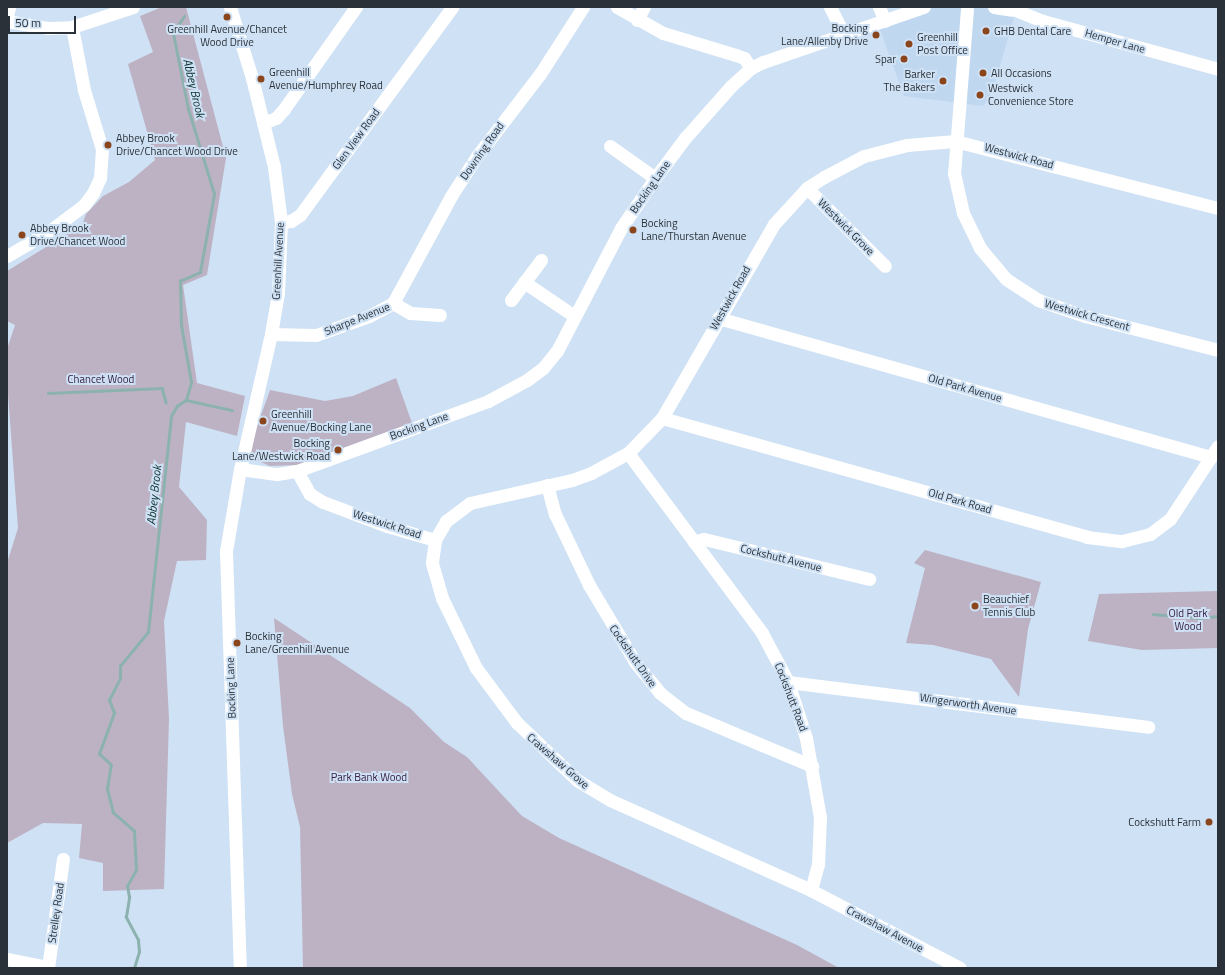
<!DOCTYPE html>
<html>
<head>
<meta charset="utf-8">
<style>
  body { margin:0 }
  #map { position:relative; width:1225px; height:975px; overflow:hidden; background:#cfe1f4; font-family:"Titillium Web",sans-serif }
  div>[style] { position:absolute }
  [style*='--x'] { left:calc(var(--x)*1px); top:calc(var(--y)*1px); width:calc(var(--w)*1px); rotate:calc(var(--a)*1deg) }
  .built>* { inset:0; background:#c0d7f0 }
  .green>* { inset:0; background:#bdb2c4 }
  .stream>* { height:2.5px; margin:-1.25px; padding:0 1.25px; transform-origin:1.25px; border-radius:1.25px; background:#8cb2af }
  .minor>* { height:13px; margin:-6.5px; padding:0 6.5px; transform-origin:6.5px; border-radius:6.5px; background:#fff }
  .dots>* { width:11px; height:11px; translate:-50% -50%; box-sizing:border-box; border:2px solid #cfe1f4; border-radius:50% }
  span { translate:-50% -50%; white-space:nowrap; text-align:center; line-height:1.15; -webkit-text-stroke:4px #cfe1f4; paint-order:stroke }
  .poi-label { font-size:11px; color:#2a3138 }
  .right { translate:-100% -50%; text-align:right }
  .left { translate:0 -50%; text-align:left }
  .street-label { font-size:11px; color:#2a3138 }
  .park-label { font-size:11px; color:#392045 }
  .water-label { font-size:12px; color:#0a312f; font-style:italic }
  .frame { position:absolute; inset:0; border:8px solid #2a3138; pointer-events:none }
  .scale { position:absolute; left:8px; top:16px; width:68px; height:18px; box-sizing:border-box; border:2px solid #2a3138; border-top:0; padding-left:5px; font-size:12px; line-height:14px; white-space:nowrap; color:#2a3138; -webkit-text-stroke:3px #cfe1f4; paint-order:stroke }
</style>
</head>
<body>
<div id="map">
  <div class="built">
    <i style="clip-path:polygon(914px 7px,1017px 7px,993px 90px,983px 106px,904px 96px,878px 24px)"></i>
  </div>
  <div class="green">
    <i style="clip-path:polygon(162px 7px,186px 7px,226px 158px,207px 275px,183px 285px,197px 383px,245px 396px,237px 436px,186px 422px,179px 487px,207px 520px,206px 560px,177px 561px,164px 621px,169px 719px,164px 889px,103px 891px,103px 863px,79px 858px,82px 824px,43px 823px,7px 843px,7px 563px,18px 528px,7px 381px,7px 349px,15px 325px,7px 321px,7px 271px,82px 225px,86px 214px,103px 196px,129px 182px,155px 160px,128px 64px,153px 52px,140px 16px)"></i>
    <i style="clip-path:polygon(396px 378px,412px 423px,297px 465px,270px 466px,254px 459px,250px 452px,251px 443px,270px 390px,325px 401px,353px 396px)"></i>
    <i style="clip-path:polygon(925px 550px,1041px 582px,1028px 629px,1019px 697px,991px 659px,933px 645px,906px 643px,925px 568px,914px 563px)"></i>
    <i style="clip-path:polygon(1218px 591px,1218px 648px,1142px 650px,1088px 641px,1099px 594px)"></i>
    <i style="clip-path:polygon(274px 618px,410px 708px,444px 742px,467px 757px,522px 816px,559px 838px,797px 945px,839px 968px,303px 968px,300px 827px,292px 794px,283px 726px)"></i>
  </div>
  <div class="stream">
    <i style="--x:48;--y:393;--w:114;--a:-2.5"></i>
    <i style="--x:162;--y:388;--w:15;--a:74"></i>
    <i style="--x:186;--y:400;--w:47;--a:12.3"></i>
    <i style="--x:1153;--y:614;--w:47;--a:4.9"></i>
    <i style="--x:1200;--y:618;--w:18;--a:-6"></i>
    <i style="--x:134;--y:968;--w:17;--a:-73"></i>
    <i style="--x:139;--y:952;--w:12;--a:-95"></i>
    <i style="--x:138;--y:940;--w:26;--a:-118"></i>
    <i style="--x:126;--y:917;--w:20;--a:-81"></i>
    <i style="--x:129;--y:897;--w:11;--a:-100"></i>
    <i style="--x:127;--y:886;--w:18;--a:-61"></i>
    <i style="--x:136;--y:870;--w:39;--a:-93"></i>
    <i style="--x:134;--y:831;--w:28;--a:-139"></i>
    <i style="--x:113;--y:813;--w:25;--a:-104"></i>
    <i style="--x:107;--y:789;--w:24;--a:-81"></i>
    <i style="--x:111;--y:765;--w:16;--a:-137"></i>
    <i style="--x:99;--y:754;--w:44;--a:-69.9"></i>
    <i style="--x:114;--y:713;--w:14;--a:-111"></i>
    <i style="--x:109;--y:700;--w:25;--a:-63"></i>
    <i style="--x:120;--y:678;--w:12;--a:-90"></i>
    <i style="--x:120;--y:666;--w:44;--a:-50.5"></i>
    <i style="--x:148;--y:632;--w:217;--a:-83.9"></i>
    <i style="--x:171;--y:416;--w:12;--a:-59"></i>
    <i style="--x:177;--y:406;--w:11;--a:-34"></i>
    <i style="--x:186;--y:400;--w:19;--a:-74"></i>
    <i style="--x:191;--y:382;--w:58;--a:-100"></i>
    <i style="--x:181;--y:325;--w:44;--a:-91.3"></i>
    <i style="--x:180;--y:281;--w:22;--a:-24"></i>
    <i style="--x:200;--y:272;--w:79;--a:-79.8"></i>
    <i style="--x:214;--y:194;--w:89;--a:-107"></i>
    <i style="--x:188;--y:109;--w:77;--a:-101.2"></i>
    <i style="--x:173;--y:33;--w:20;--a:-57"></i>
  </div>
  <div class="minor">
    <i style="--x:230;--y:7;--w:74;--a:72.8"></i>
    <i style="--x:252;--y:78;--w:92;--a:76.1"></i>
    <i style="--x:274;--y:167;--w:55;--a:82.7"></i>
    <i style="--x:281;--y:222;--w:71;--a:92.4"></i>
    <i style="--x:278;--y:293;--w:42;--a:99.7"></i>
    <i style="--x:271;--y:334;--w:139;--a:102.9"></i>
    <i style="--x:240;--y:469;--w:83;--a:99.7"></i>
    <i style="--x:226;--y:551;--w:417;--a:88.1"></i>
    <i style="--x:617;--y:7;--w:53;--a:29.5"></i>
    <i style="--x:663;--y:33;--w:76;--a:16.8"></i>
    <i style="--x:736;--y:55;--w:9;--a:21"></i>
    <i style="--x:744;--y:58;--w:12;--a:55"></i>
    <i style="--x:830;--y:7;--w:30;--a:63"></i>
    <i style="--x:879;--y:7;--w:15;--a:67"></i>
    <i style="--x:994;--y:7;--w:18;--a:9"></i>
    <i style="--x:1008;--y:7;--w:38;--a:22"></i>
    <i style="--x:1043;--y:21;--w:181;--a:15.3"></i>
    <i style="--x:967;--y:9;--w:165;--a:94.5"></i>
    <i style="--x:954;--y:173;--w:41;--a:77.3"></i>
    <i style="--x:963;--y:213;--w:39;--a:64"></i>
    <i style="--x:980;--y:248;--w:40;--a:50"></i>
    <i style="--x:1006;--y:279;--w:38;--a:33"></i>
    <i style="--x:1038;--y:300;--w:50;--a:18.8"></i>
    <i style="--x:1085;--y:316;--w:137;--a:14.3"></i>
    <i style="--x:7;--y:16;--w:9;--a:-77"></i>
    <i style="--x:637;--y:20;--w:15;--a:-62"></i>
    <i style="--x:7;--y:21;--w:42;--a:9.7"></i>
    <i style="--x:48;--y:28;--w:24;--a:-2"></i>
    <i style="--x:72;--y:27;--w:64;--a:-18.2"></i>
    <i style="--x:263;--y:123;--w:14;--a:-21"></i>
    <i style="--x:276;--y:118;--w:12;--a:-48"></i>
    <i style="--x:284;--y:109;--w:125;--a:-54.8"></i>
    <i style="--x:610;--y:146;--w:55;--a:35.4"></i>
    <i style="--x:807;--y:188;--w:110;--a:45"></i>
    <i style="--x:281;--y:222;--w:10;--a:-6"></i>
    <i style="--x:291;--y:221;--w:11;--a:-34"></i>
    <i style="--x:300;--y:215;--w:258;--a:-53.8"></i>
    <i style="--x:7;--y:256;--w:51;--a:-30.6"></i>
    <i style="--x:51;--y:230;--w:41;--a:-37.1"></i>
    <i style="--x:84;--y:205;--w:15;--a:-53"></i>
    <i style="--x:93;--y:193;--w:17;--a:-65"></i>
    <i style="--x:100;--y:178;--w:29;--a:-86"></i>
    <i style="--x:102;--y:149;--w:62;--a:-107"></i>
    <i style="--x:84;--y:90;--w:64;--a:-100.8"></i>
    <i style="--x:524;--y:282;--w:60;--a:34.2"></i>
    <i style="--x:511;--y:300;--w:50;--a:-53.1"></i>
    <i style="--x:393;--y:303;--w:122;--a:-61.5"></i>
    <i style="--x:451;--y:196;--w:48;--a:-57"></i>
    <i style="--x:477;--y:156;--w:103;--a:-52.5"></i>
    <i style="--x:540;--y:74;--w:80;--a:-57.3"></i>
    <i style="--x:718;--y:318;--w:512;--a:15.75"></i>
    <i style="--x:271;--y:334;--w:45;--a:1.3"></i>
    <i style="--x:316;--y:335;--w:56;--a:-19.7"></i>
    <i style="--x:369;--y:316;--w:27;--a:-28"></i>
    <i style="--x:393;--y:303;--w:20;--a:30"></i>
    <i style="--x:410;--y:313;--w:30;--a:4"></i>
    <i style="--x:662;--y:418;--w:441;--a:15.6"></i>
    <i style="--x:1087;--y:537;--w:35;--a:7"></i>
    <i style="--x:1122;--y:541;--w:29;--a:-14"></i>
    <i style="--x:1150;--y:534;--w:25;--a:-37"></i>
    <i style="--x:1170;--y:519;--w:87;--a:-56.7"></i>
    <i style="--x:628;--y:453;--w:224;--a:53.3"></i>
    <i style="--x:762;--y:633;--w:55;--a:62"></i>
    <i style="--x:788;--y:682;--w:59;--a:72.2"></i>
    <i style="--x:806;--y:738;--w:80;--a:80"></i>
    <i style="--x:820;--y:817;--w:47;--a:92.4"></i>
    <i style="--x:818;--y:864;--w:27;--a:105"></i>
    <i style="--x:240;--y:469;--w:37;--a:8"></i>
    <i style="--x:277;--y:474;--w:20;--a:-9"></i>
    <i style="--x:297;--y:471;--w:203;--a:-20.1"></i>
    <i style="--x:488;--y:401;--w:44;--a:-28.3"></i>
    <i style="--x:527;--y:380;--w:20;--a:-37"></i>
    <i style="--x:543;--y:368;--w:22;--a:-51"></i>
    <i style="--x:557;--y:351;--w:139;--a:-62.5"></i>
    <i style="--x:621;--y:228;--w:60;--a:-55.8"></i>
    <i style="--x:655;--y:178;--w:50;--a:-53.1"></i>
    <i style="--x:685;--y:138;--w:69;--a:-48.5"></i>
    <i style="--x:731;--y:86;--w:27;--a:-42"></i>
    <i style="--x:751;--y:68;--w:13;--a:-27"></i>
    <i style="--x:763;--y:62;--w:170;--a:-18.9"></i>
    <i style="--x:297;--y:471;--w:26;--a:61"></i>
    <i style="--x:310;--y:494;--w:15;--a:32"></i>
    <i style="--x:323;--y:502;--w:68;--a:20.6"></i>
    <i style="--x:387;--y:526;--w:50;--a:16.3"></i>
    <i style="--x:547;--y:485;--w:30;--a:75"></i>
    <i style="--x:555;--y:514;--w:79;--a:64.4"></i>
    <i style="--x:589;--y:585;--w:90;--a:59.1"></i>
    <i style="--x:635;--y:662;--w:40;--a:51"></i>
    <i style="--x:660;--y:693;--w:33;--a:38"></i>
    <i style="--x:686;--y:713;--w:137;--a:22.8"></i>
    <i style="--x:694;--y:542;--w:10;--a:-17"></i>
    <i style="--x:704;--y:539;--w:170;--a:13.6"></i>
    <i style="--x:788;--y:682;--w:363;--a:7.1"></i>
    <i style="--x:7;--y:959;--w:42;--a:11"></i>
    <i style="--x:48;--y:968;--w:110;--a:-82.2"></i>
    <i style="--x:960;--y:968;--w:168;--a:-152.4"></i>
    <i style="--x:811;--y:890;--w:220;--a:-155.9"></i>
    <i style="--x:610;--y:800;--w:37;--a:-149"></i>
    <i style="--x:578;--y:781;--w:84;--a:-136.4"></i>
    <i style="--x:517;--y:723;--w:69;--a:-126.7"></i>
    <i style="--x:476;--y:668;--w:78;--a:-115.9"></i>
    <i style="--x:442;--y:598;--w:37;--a:-106"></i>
    <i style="--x:432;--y:562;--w:22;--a:-82"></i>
    <i style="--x:435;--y:540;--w:22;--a:-60"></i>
    <i style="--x:446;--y:521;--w:30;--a:-37"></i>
    <i style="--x:470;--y:503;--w:105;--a:-12.7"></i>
    <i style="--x:572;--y:480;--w:20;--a:-20"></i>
    <i style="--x:591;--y:473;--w:42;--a:-28.4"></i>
    <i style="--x:628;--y:453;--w:49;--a:-45.8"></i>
    <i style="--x:662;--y:418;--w:224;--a:-60"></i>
    <i style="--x:774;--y:224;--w:49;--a:-47.5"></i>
    <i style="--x:807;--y:188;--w:20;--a:-33"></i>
    <i style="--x:824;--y:177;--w:45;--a:-27.7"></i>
    <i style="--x:864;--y:156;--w:44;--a:-14.3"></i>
    <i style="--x:907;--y:145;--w:48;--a:-4.8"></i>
    <i style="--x:955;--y:141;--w:271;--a:14.3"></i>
  </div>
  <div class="dots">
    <i style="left:227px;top:17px;background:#8a451c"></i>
    <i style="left:986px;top:31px;background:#8a451c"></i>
    <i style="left:876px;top:35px;background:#8a451c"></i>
    <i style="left:909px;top:44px;background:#8a451c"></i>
    <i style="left:904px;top:59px;background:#8a451c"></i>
    <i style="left:983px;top:73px;background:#8a451c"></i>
    <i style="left:261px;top:79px;background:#8a451c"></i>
    <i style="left:943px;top:81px;background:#8a451c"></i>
    <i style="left:980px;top:95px;background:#8a451c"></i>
    <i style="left:108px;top:145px;background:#8a451c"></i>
    <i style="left:633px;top:230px;background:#8a451c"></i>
    <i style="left:22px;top:235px;background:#8a451c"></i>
    <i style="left:263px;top:421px;background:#8a451c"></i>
    <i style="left:338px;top:450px;background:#8a451c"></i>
    <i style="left:975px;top:606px;background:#8a451c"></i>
    <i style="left:237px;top:643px;background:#8a451c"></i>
    <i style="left:1209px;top:822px;background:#8a451c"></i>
  </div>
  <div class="poi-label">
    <span class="right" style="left:868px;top:35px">Bocking<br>Lane/Allenby Drive</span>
    <span style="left:227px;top:36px">Greenhill Avenue/Chancet<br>Wood Drive</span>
    <span class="left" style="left:994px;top:31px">GHB Dental Care</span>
    <span class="left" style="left:917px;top:44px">Greenhill<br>Post Office</span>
    <span class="right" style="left:896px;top:59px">Spar</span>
    <span class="left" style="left:269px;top:79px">Greenhill<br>Avenue/Humphrey Road</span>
    <span class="left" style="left:991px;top:73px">All Occasions</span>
    <span class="right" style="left:935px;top:81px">Barker<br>The Bakers</span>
    <span class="left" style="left:988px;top:95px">Westwick<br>Convenience Store</span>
    <span class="left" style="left:116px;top:145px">Abbey Brook<br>Drive/Chancet Wood Drive</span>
    <span class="left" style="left:641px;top:230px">Bocking<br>Lane/Thurstan Avenue</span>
    <span class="left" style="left:30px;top:235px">Abbey Brook<br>Drive/Chancet Wood</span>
    <span class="left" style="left:271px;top:421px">Greenhill<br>Avenue/Bocking Lane</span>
    <span class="right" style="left:330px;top:450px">Bocking<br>Lane/Westwick Road</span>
    <span class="left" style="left:983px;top:606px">Beauchief<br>Tennis Club</span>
    <span class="left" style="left:245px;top:643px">Bocking<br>Lane/Greenhill Avenue</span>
    <span class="right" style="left:1201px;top:822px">Cockshutt Farm</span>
  </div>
  <div class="street-label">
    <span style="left:1115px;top:41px;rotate:16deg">Hemper Lane</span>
    <span style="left:356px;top:139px;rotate:-54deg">Glen View Road</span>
    <span style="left:482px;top:151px;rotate:-55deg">Downing Road</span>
    <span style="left:1019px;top:156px;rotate:15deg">Westwick Road</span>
    <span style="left:650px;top:187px;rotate:-55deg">Bocking Lane</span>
    <span style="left:846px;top:227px;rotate:45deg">Westwick Grove</span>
    <span style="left:278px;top:261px;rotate:-87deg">Greenhill Avenue</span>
    <span style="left:730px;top:298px;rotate:-61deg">Westwick Road</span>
    <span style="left:1087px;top:315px;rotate:16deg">Westwick Crescent</span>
    <span style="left:357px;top:319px;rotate:-22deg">Sharpe Avenue</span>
    <span style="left:965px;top:388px;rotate:16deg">Old Park Avenue</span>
    <span style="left:419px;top:426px;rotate:-20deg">Bocking Lane</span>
    <span style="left:960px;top:501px;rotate:16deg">Old Park Road</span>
    <span style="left:387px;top:524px;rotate:18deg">Westwick Road</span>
    <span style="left:781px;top:558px;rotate:14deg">Cockshutt Avenue</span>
    <span style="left:633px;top:656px;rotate:55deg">Cockshutt Drive</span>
    <span style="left:231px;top:688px;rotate:-92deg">Bocking Lane</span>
    <span style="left:791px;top:697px;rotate:69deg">Cockshutt Road</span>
    <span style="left:968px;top:704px;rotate:8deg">Wingerworth Avenue</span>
    <span style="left:558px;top:761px;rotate:41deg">Crawshaw Grove</span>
    <span style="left:56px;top:913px;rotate:-82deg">Strelley Road</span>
    <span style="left:885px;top:929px;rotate:28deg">Crawshaw Avenue</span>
  </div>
  <div class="park-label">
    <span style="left:101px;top:379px">Chancet Wood</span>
    <span style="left:1188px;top:620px">Old Park<br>Wood</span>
    <span style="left:369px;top:777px">Park Bank Wood</span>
  </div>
  <div class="water-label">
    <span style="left:194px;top:88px;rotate:77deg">Abbey Brook</span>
    <span style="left:154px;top:495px;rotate:-84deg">Abbey Brook</span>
  </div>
  <div class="frame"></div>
  <div class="scale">50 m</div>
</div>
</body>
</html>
